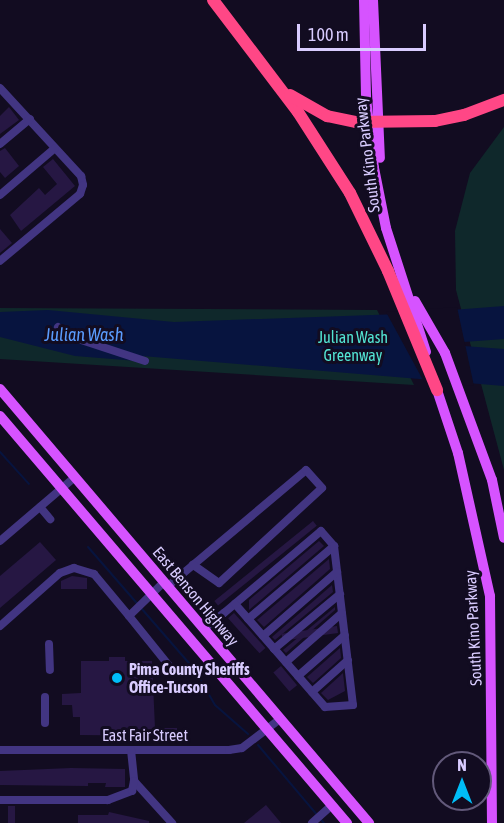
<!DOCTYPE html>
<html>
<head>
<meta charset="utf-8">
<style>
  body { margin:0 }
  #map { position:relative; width:504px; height:823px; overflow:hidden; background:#120c21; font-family:"Asap Condensed",sans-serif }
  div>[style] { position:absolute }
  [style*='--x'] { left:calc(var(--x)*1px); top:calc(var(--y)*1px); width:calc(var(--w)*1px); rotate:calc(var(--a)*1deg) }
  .green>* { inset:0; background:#0f282b }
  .water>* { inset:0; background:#07143f }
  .pier>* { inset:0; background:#120c21 }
  .stream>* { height:2px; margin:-1px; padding:0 1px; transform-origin:1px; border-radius:1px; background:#07143f }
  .building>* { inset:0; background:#261743; transform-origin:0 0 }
  .minor>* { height:8px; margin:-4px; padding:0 4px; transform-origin:4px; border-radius:4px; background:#423582 }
  .major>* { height:10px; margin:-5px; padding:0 5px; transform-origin:5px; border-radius:5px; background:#d653ff }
  .highway>* { height:12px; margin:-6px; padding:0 6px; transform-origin:6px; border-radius:6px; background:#ff4786 }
  .dots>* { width:16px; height:16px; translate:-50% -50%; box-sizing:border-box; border:3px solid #120c21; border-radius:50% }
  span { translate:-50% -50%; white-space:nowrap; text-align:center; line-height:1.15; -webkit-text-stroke:6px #120c21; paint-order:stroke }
  .street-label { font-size:16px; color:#d9ccff }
  .park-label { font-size:16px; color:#53e4d3 }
  .poi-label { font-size:16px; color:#d9ccff; font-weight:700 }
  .left { translate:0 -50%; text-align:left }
  .water-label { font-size:18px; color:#5a9cff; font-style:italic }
  .north { position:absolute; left:432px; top:751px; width:60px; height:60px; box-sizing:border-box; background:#120c21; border:2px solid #62597a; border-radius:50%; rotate:0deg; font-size:16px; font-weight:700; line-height:24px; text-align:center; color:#d9ccff }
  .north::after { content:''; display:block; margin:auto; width:21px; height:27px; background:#00bdf7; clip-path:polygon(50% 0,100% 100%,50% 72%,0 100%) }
  .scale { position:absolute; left:297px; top:24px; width:129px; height:27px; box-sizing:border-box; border:3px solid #d9ccff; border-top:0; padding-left:8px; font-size:18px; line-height:21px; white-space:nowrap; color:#d9ccff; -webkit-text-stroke:4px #120c21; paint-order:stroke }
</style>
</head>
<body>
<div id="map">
  <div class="green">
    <i style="clip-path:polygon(504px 127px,504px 470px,456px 290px,455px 231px,470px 173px)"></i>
    <i style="clip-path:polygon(0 308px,377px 310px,414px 385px,0 359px)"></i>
  </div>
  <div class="water">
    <i style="clip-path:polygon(504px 306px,504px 339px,437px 344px,504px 349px,504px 386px,142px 356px,137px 361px,75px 356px,0 337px,0 312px,48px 310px,174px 322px,400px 314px)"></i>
  </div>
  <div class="pier">
    <i style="clip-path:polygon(457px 307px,474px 386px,424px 382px,386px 312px)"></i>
  </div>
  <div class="stream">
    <i style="--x:0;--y:452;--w:43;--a:47.8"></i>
    <i style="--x:88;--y:547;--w:163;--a:49"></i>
    <i style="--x:195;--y:670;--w:40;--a:60.3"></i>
    <i style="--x:215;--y:705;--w:44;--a:41.3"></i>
    <i style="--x:258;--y:745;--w:102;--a:49.8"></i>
  </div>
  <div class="building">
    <i style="clip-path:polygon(9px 107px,19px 120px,0 134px,0 116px)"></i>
    <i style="clip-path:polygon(5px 148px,19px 166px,5px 178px,0 172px,0 151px)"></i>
    <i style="clip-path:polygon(53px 159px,75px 186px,21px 231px,10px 215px,39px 188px,45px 195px,57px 184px,43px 167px)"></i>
    <i style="clip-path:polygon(0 229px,12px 243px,0 253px)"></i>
    <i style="left:313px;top:521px;width:6px;height:127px;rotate:51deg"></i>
    <i style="clip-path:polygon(319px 541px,324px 546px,249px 610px,249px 600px)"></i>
    <i style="clip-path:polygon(40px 542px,56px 560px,0 608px,0 576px)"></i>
    <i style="clip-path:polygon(329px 559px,330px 569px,264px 627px,257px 620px)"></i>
    <i style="clip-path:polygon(72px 576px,87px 578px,87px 589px,61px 589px,61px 581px)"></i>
    <i style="clip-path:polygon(332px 585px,333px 592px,275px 640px,272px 637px)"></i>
    <i style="clip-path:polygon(335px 607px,335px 610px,286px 653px,283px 650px)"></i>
    <i style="left:234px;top:613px;width:47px;height:8px;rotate:48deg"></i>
    <i style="left:337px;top:626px;width:7px;height:56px;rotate:82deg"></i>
    <i style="clip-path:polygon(340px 648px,341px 658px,313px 683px,307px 677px)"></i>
    <i style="clip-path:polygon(109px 657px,125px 657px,125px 661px,152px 661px,155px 728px,177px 728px,177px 736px,80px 735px,80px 717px,73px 717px,72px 705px,62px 705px,62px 694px,81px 693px,81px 661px,109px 661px)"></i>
    <i style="left:281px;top:666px;width:25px;height:10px;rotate:50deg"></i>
    <i style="clip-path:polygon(343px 673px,345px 691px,328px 700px,321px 693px)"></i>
    <i style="clip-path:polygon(71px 768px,125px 769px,125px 787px,105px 787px,106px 783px,88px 783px,88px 786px,0 785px,0 771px)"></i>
    <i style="clip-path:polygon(266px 805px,281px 823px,244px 823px)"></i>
    <i style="left:8px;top:806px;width:7px;height:17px"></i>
    <i style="clip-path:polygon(109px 812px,149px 821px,149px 823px,78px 823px,78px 815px,108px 815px)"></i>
  </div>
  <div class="minor">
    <i style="--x:0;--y:88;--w:120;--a:47.4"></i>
    <i style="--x:81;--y:176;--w:9;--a:77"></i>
    <i style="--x:83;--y:185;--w:9;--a:108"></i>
    <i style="--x:80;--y:194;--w:104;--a:140.1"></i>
    <i style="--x:0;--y:144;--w:39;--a:-40"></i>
    <i style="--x:0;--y:195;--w:72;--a:-40.5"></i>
    <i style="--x:58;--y:327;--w:14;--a:39"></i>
    <i style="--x:69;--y:336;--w:80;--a:18.2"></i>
    <i style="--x:40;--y:507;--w:16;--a:50"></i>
    <i style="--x:0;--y:541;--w:99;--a:-40.5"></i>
    <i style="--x:168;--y:586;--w:180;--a:-40"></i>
    <i style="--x:306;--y:470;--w:24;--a:48"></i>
    <i style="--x:322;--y:488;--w:140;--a:137.3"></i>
    <i style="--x:219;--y:583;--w:32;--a:-145"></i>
    <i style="--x:129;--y:616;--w:67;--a:51.1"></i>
    <i style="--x:248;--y:619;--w:113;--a:-40.3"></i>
    <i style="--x:0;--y:626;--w:80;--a:-41.5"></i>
    <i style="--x:60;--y:573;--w:15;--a:-20"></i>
    <i style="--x:74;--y:568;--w:21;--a:17"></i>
    <i style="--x:94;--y:574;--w:55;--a:50.2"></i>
    <i style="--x:129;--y:616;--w:49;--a:-44.2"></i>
    <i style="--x:204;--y:629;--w:26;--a:-39"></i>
    <i style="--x:224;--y:613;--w:127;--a:-40.2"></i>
    <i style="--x:321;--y:531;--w:20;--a:49"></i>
    <i style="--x:334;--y:546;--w:160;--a:83.2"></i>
    <i style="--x:353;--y:705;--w:28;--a:176"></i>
    <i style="--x:325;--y:707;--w:137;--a:-131.1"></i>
    <i style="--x:263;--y:636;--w:98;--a:-40.9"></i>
    <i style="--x:49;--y:644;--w:26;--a:88"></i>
    <i style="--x:274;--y:649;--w:86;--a:-39.8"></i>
    <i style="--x:286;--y:662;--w:74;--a:-41.2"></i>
    <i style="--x:298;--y:676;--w:62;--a:-41.1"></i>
    <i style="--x:312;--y:692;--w:48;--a:-41.6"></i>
    <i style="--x:45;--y:723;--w:26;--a:-90"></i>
    <i style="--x:0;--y:750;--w:229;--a:0"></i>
    <i style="--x:229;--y:750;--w:13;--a:-9"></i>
    <i style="--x:242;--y:748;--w:48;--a:-37.3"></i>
    <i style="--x:131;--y:750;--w:31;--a:84"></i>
    <i style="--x:134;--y:781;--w:57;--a:47.9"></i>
    <i style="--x:0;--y:800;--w:108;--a:0"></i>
    <i style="--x:108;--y:800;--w:26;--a:-21"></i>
    <i style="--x:132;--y:791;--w:10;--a:-79"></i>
    <i style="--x:312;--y:823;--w:27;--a:-42"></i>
  </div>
  <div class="major">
    <i style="--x:364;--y:0;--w:98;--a:88.8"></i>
    <i style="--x:366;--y:98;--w:70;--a:83.5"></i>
    <i style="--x:374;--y:168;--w:61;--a:78.7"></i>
    <i style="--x:386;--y:228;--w:130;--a:72.1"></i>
    <i style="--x:373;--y:0;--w:158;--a:87.5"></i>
    <i style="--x:415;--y:301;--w:60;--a:60"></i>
    <i style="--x:445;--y:353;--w:135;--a:69.7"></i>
    <i style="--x:492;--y:480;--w:59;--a:78.3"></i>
    <i style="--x:435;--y:384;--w:73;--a:71.6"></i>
    <i style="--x:458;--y:453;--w:147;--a:77.4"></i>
    <i style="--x:490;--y:596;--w:227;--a:89.5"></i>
    <i style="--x:0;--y:389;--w:570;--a:49.63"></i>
    <i style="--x:0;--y:416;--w:535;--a:49.55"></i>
  </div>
  <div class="highway">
    <i style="--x:213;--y:0;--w:141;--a:52.8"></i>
    <i style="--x:298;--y:112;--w:96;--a:57.3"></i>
    <i style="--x:350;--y:193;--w:87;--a:64"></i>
    <i style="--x:388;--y:271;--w:129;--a:67.6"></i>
    <i style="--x:290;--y:95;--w:43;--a:29.6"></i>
    <i style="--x:327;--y:116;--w:30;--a:12"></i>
    <i style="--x:356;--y:122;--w:79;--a:-0.7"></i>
    <i style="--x:435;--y:121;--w:30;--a:-12"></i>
    <i style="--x:464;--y:115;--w:43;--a:-20.6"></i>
  </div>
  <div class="dots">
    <i style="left:117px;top:678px;background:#00bdf7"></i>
  </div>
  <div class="street-label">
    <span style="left:367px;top:155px;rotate:-97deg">South Kino Parkway</span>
    <span style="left:196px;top:596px;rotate:50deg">East Benson Highway</span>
    <span style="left:473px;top:628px;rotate:-93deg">South Kino Parkway</span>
    <span style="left:145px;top:735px">East Fair Street</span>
  </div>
  <div class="park-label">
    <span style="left:353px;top:346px">Julian Wash<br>Greenway</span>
  </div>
  <div class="poi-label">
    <span class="left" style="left:129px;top:678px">Pima County Sheriffs<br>Office-Tucson</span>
  </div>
  <div class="water-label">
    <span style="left:84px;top:335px">Julian Wash</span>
  </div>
  <div class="north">N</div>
  <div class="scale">100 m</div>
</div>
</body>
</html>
